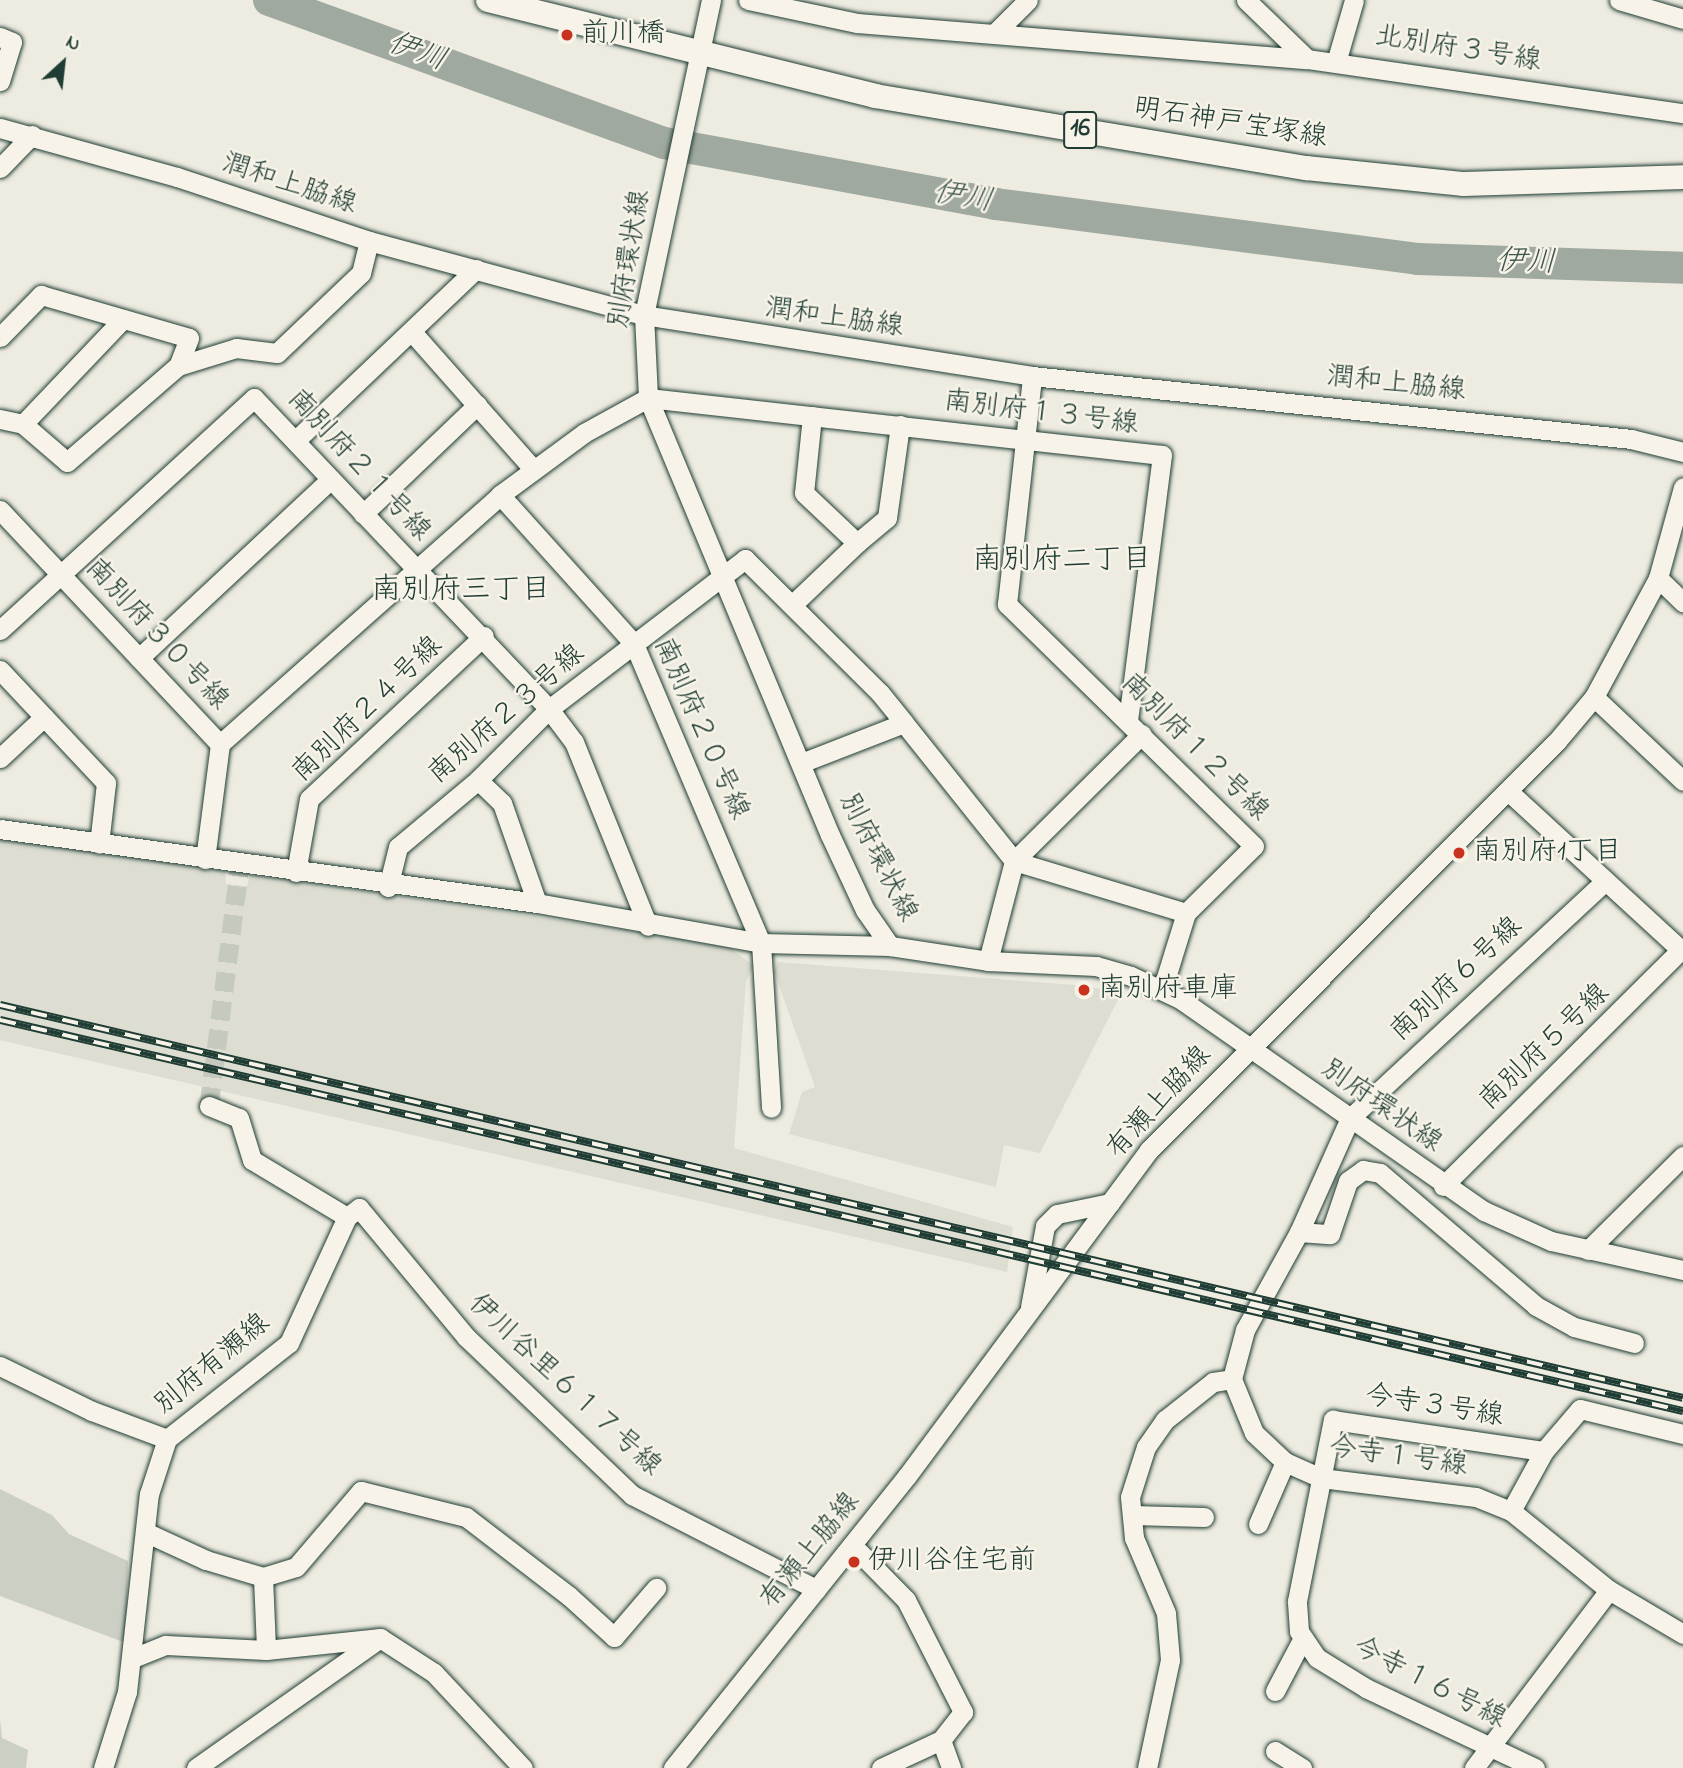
<!DOCTYPE html>
<html>
<head>
<meta charset="utf-8">
<style>
  body { margin:0 }
  #map { position:relative; width:1683px; height:1768px; overflow:hidden; background:#eeece1; font-family:"Indie Flower","Klee One",sans-serif }
  div>[style] { position:absolute }
  [style*='--x'] { left:calc(var(--x)*1px); top:calc(var(--y)*1px); width:calc(var(--w)*1px); rotate:calc(var(--a)*1deg) }
  .built>* { inset:0; background:#ddddd2 }
  .green>* { inset:0; background:#cccfc4 }
  .river>* { height:32px; margin:-16px; padding:0 16px; transform-origin:16px; border-radius:16px; background:#9fa99f }
  .minor-tunnel>* { height:19px; margin-top:-9.5px; transform-origin:0; background:repeating-linear-gradient(90deg,#c5c9be 0 19px,transparent 0 29px) }
  .roads { filter:drop-shadow(0 0 2px #1f3d34) drop-shadow(0 0 2px #1f3d34) }
  .minor>* { height:19px; margin:-9.5px; padding:0 9.5px; transform-origin:9.5px; border-radius:9.5px; background:#f7f3e8 }
  .major>* { height:24px; margin:-12px; padding:0 12px; transform-origin:12px; border-radius:12px; background:#f7f3e8 }
  .rail>* { height:8px; margin-top:-4px; transform-origin:0; background:repeating-linear-gradient(90deg,#f7f3e8 0 16px,#1f3d34 0 32px); box-sizing:border-box; border-block:2px solid #1f3d34 }
  .dots>* { width:19px; height:19px; translate:-50% -50%; box-sizing:border-box; border:4px solid #f7f3e8; border-radius:50% }
  span { translate:-50% -50%; white-space:nowrap; text-align:center; line-height:1.15; -webkit-text-stroke:5px #f7f3e8; paint-order:stroke }
  .shield-label span { padding:2px 5px; background:#f7f3e8; border:2px solid; border-radius:5px; -webkit-text-stroke-width:0 }
  .shield-label { font-size:26px; color:#1f3d34; font-weight:700 }
  .poi-label { font-size:28px; color:#1f3d34 }
  .left { translate:0 -50%; text-align:left }
  .street-label { font-size:28px; color:#1f3d34 }
  .water-label { font-size:30px; color:#3f584f; font-style:italic }
  .neighbourhood-label { font-size:30px; color:#1f3d34 }
  .north { position:absolute; left:28px; top:28px; width:70px; height:70px; -webkit-text-stroke:5px #f7f3e8; paint-order:stroke; rotate:27deg; font-size:19px; font-weight:700; line-height:28px; text-align:center; color:#1f3d34 }
  .north::after { content:''; display:block; margin:auto; width:24px; height:32px; background:#1f3d34; clip-path:polygon(50% 0,100% 100%,50% 72%,0 100%) }
</style>
</head>
<body>
<div id="map">
  <div class="built">
    <i style="clip-path:polygon(0 837px,225px 871px,226px 884px,247px 886px,250px 874px,726px 945px,754px 966px,746px 981px,734px 1148px,1013px 1227px,1007px 1272px,0 1040px)"></i>
    <i style="clip-path:polygon(778px 962px,1075px 985px,1122px 992px,1040px 1153px,1004px 1145px,996px 1187px,789px 1134px,802px 1092px,815px 1087px,774px 971px)"></i>
  </div>
  <div class="green">
    <i style="clip-path:polygon(0 1489px,52px 1515px,69px 1534px,128px 1561px,126px 1643px,0 1596px)"></i>
    <i style="clip-path:polygon(0 1720px,2px 1738px,28px 1750px,26px 1768px,0 1768px)"></i>
  </div>
  <div class="river">
    <i style="--x:269;--y:0;--w:420;--a:19.9"></i>
    <i style="--x:664;--y:143;--w:337;--a:10.4"></i>
    <i style="--x:995;--y:204;--w:427;--a:7.4"></i>
    <i style="--x:1418;--y:259;--w:265;--a:1.9"></i>
  </div>
  <div class="minor-tunnel">
    <i style="--x:209;--y:1106;--w:244;--a:-82.7"></i>
  </div>
  <div class="roads">
    <div class="minor">
      <i style="--x:711;--y:0;--w:322;--a:102"></i>
      <i style="--x:644;--y:315;--w:83;--a:87.2"></i>
      <i style="--x:648;--y:398;--w:473;--a:67.4"></i>
      <i style="--x:830;--y:835;--w:83;--a:65"></i>
      <i style="--x:865;--y:910;--w:44;--a:55.2"></i>
      <i style="--x:890;--y:946;--w:99;--a:8.7"></i>
      <i style="--x:988;--y:961;--w:108;--a:2.7"></i>
      <i style="--x:1096;--y:966;--w:36;--a:16"></i>
      <i style="--x:1131;--y:976;--w:54;--a:25.1"></i>
      <i style="--x:1180;--y:999;--w:371;--a:34.9"></i>
      <i style="--x:1484;--y:1211;--w:73;--a:24.1"></i>
      <i style="--x:1551;--y:1241;--w:135;--a:12.4"></i>
      <i style="--x:748;--y:0;--w:111;--a:11.9"></i>
      <i style="--x:857;--y:23;--w:451;--a:4.6"></i>
      <i style="--x:1246;--y:0;--w:85;--a:44"></i>
      <i style="--x:1307;--y:59;--w:380;--a:8.2"></i>
      <i style="--x:1619;--y:0;--w:67;--a:16.5"></i>
      <i style="--x:996;--y:32;--w:45;--a:-45"></i>
      <i style="--x:0;--y:37;--w:13;--a:23"></i>
      <i style="--x:12;--y:42;--w:41;--a:107.1"></i>
      <i style="--x:1337;--y:59;--w:61;--a:-73.9"></i>
      <i style="--x:0;--y:128;--w:184;--a:15.5"></i>
      <i style="--x:177;--y:177;--w:202;--a:18.4"></i>
      <i style="--x:369;--y:241;--w:285;--a:15.1"></i>
      <i style="--x:644;--y:315;--w:393;--a:8.9"></i>
      <i style="--x:1032;--y:376;--w:602;--a:6"></i>
      <i style="--x:1631;--y:439;--w:54;--a:14"></i>
      <i style="--x:0;--y:168;--w:46;--a:-45.9"></i>
      <i style="--x:412;--y:332;--w:183;--a:48.5"></i>
      <i style="--x:0;--y:337;--w:59;--a:-45.7"></i>
      <i style="--x:41;--y:295;--w:154;--a:16.2"></i>
      <i style="--x:189;--y:338;--w:30;--a:111"></i>
      <i style="--x:812;--y:416;--w:77;--a:95.9"></i>
      <i style="--x:804;--y:493;--w:73;--a:43.3"></i>
      <i style="--x:857;--y:543;--w:39;--a:-40"></i>
      <i style="--x:887;--y:518;--w:94;--a:-82"></i>
      <i style="--x:0;--y:419;--w:24;--a:12"></i>
      <i style="--x:23;--y:424;--w:58;--a:40.8"></i>
      <i style="--x:67;--y:462;--w:147;--a:-40.9"></i>
      <i style="--x:178;--y:366;--w:61;--a:-17.2"></i>
      <i style="--x:236;--y:348;--w:41;--a:7"></i>
      <i style="--x:277;--y:353;--w:116;--a:-43.6"></i>
      <i style="--x:361;--y:273;--w:33;--a:-76"></i>
      <i style="--x:23;--y:424;--w:145;--a:-46.4"></i>
      <i style="--x:297;--y:439;--w:247;--a:-43.5"></i>
      <i style="--x:500;--y:495;--w:200;--a:48"></i>
      <i style="--x:634;--y:644;--w:325;--a:67"></i>
      <i style="--x:761;--y:943;--w:165;--a:86.5"></i>
      <i style="--x:0;--y:510;--w:321;--a:46.8"></i>
      <i style="--x:220;--y:744;--w:116;--a:97.4"></i>
      <i style="--x:363;--y:514;--w:158;--a:-43.7"></i>
      <i style="--x:1658;--y:578;--w:35;--a:44"></i>
      <i style="--x:792;--y:605;--w:90;--a:-43.6"></i>
      <i style="--x:0;--y:630;--w:344;--a:-42.4"></i>
      <i style="--x:254;--y:398;--w:429;--a:46.5"></i>
      <i style="--x:549;--y:709;--w:41;--a:52.9"></i>
      <i style="--x:574;--y:742;--w:198;--a:68.1"></i>
      <i style="--x:139;--y:658;--w:262;--a:-43"></i>
      <i style="--x:0;--y:670;--w:155;--a:46.8"></i>
      <i style="--x:106;--y:783;--w:61;--a:96.5"></i>
      <i style="--x:1594;--y:697;--w:122;--a:43.3"></i>
      <i style="--x:220;--y:744;--w:375;--a:-41.6"></i>
      <i style="--x:500;--y:495;--w:104;--a:-36.4"></i>
      <i style="--x:584;--y:433;--w:73;--a:-28.7"></i>
      <i style="--x:648;--y:398;--w:517;--a:6.33"></i>
      <i style="--x:1162;--y:455;--w:268;--a:97.3"></i>
      <i style="--x:0;--y:758;--w:60;--a:-43"></i>
      <i style="--x:801;--y:763;--w:110;--a:-21.2"></i>
      <i style="--x:904;--y:723;--w:176;--a:51.4"></i>
      <i style="--x:1014;--y:861;--w:180;--a:16.8"></i>
      <i style="--x:1186;--y:913;--w:95;--a:-44.6"></i>
      <i style="--x:1254;--y:846;--w:346;--a:-135.6"></i>
      <i style="--x:1007;--y:604;--w:229;--a:-83.7"></i>
      <i style="--x:478;--y:780;--w:33;--a:44"></i>
      <i style="--x:502;--y:803;--w:106;--a:70.7"></i>
      <i style="--x:1508;--y:791;--w:238;--a:42.6"></i>
      <i style="--x:0;--y:829;--w:542;--a:7.85"></i>
      <i style="--x:537;--y:903;--w:228;--a:10.1"></i>
      <i style="--x:761;--y:943;--w:129;--a:1.3"></i>
      <i style="--x:296;--y:872;--w:74;--a:-79.9"></i>
      <i style="--x:309;--y:799;--w:239;--a:-43"></i>
      <i style="--x:1603;--y:883;--w:345;--a:137.1"></i>
      <i style="--x:1350;--y:1118;--w:125;--a:114.1"></i>
      <i style="--x:1299;--y:1232;--w:112;--a:118.9"></i>
      <i style="--x:1245;--y:1330;--w:51;--a:104.9"></i>
      <i style="--x:1232;--y:1379;--w:58;--a:67.8"></i>
      <i style="--x:1254;--y:1433;--w:42;--a:43.1"></i>
      <i style="--x:1285;--y:1462;--w:39;--a:24"></i>
      <i style="--x:1321;--y:1478;--w:156;--a:7"></i>
      <i style="--x:1476;--y:1497;--w:38;--a:22"></i>
      <i style="--x:1511;--y:1511;--w:126;--a:38.9"></i>
      <i style="--x:1609;--y:1590;--w:86;--a:30.7"></i>
      <i style="--x:388;--y:887;--w:41;--a:-76"></i>
      <i style="--x:398;--y:847;--w:104;--a:-39.9"></i>
      <i style="--x:478;--y:780;--w:100;--a:-45"></i>
      <i style="--x:549;--y:709;--w:247;--a:-37.4"></i>
      <i style="--x:745;--y:559;--w:190;--a:44.8"></i>
      <i style="--x:880;--y:693;--w:38;--a:51"></i>
      <i style="--x:988;--y:961;--w:103;--a:-75.4"></i>
      <i style="--x:1014;--y:861;--w:180;--a:-44.8"></i>
      <i style="--x:1162;--y:990;--w:81;--a:-72.7"></i>
      <i style="--x:209;--y:1106;--w:32;--a:22"></i>
      <i style="--x:239;--y:1118;--w:44;--a:72.8"></i>
      <i style="--x:252;--y:1160;--w:111;--a:31"></i>
      <i style="--x:1443;--y:1186;--w:338;--a:-44.8"></i>
      <i style="--x:1299;--y:1232;--w:31;--a:4"></i>
      <i style="--x:1330;--y:1234;--w:56;--a:-71.2"></i>
      <i style="--x:1348;--y:1181;--w:19;--a:-36"></i>
      <i style="--x:1363;--y:1170;--w:17;--a:10"></i>
      <i style="--x:1380;--y:1173;--w:205;--a:40.4"></i>
      <i style="--x:1536;--y:1306;--w:43;--a:28.9"></i>
      <i style="--x:1574;--y:1327;--w:62;--a:14.9"></i>
      <i style="--x:1588;--y:1250;--w:134;--a:-44.7"></i>
      <i style="--x:1030;--y:1307;--w:82;--a:-79.5"></i>
      <i style="--x:1045;--y:1226;--w:17;--a:-45"></i>
      <i style="--x:1057;--y:1214;--w:54;--a:-11.7"></i>
      <i style="--x:0;--y:1366;--w:102;--a:26.1"></i>
      <i style="--x:92;--y:1411;--w:80;--a:20.5"></i>
      <i style="--x:1511;--y:1511;--w:68;--a:-61.2"></i>
      <i style="--x:1544;--y:1451;--w:55;--a:-49.4"></i>
      <i style="--x:1580;--y:1409;--w:106;--a:13.6"></i>
      <i style="--x:1132;--y:1515;--w:72;--a:1.6"></i>
      <i style="--x:1258;--y:1524;--w:68;--a:-66.5"></i>
      <i style="--x:145;--y:1532;--w:67;--a:24.7"></i>
      <i style="--x:206;--y:1560;--w:59;--a:16.6"></i>
      <i style="--x:263;--y:1577;--w:34;--a:-17"></i>
      <i style="--x:296;--y:1567;--w:100;--a:-49.5"></i>
      <i style="--x:361;--y:1491;--w:108;--a:13.9"></i>
      <i style="--x:466;--y:1517;--w:130;--a:37.5"></i>
      <i style="--x:569;--y:1596;--w:61;--a:42.3"></i>
      <i style="--x:614;--y:1637;--w:65;--a:-49.4"></i>
      <i style="--x:852;--y:1545;--w:77;--a:45.5"></i>
      <i style="--x:906;--y:1600;--w:126;--a:63"></i>
      <i style="--x:963;--y:1712;--w:36;--a:128"></i>
      <i style="--x:941;--y:1740;--w:30;--a:70"></i>
      <i style="--x:263;--y:1577;--w:73;--a:87.6"></i>
      <i style="--x:133;--y:1658;--w:35;--a:-22"></i>
      <i style="--x:166;--y:1645;--w:100;--a:2.9"></i>
      <i style="--x:266;--y:1650;--w:115;--a:-6"></i>
      <i style="--x:380;--y:1638;--w:64;--a:32.9"></i>
      <i style="--x:434;--y:1673;--w:130;--a:46.9"></i>
      <i style="--x:1275;--y:1691;--w:60;--a:-62.2"></i>
      <i style="--x:1275;--y:1751;--w:32;--a:32"></i>
      <i style="--x:103;--y:1768;--w:80;--a:-72.5"></i>
      <i style="--x:127;--y:1692;--w:199;--a:-83.7"></i>
      <i style="--x:149;--y:1494;--w:58;--a:-71.9"></i>
      <i style="--x:167;--y:1439;--w:155;--a:-38.2"></i>
      <i style="--x:289;--y:1343;--w:139;--a:-65.3"></i>
      <i style="--x:347;--y:1217;--w:15;--a:-37"></i>
      <i style="--x:359;--y:1208;--w:168;--a:50.3"></i>
      <i style="--x:466;--y:1337;--w:229;--a:43.6"></i>
      <i style="--x:632;--y:1495;--w:207;--a:27.1"></i>
      <i style="--x:196;--y:1768;--w:225;--a:-35.2"></i>
      <i style="--x:673;--y:1768;--w:374;--a:-51.3"></i>
      <i style="--x:907;--y:1476;--w:406;--a:-53.4"></i>
      <i style="--x:1149;--y:1150;--w:578;--a:-45.07"></i>
      <i style="--x:1557;--y:741;--w:57;--a:-49.9"></i>
      <i style="--x:1594;--y:697;--w:135;--a:-61.7"></i>
      <i style="--x:1658;--y:578;--w:94;--a:-74.6"></i>
      <i style="--x:881;--y:1768;--w:66;--a:-25"></i>
      <i style="--x:1147;--y:1768;--w:110;--a:-78"></i>
      <i style="--x:1170;--y:1660;--w:47;--a:-94.9"></i>
      <i style="--x:1166;--y:1613;--w:82;--a:-113.1"></i>
      <i style="--x:1134;--y:1538;--w:41;--a:-95.6"></i>
      <i style="--x:1130;--y:1497;--w:52;--a:-72.3"></i>
      <i style="--x:1146;--y:1447;--w:33;--a:-55"></i>
      <i style="--x:1165;--y:1420;--w:61;--a:-38.4"></i>
      <i style="--x:1213;--y:1382;--w:19;--a:-9"></i>
      <i style="--x:1474;--y:1768;--w:223;--a:-52.8"></i>
      <i style="--x:1535;--y:1768;--w:187;--a:-154.7"></i>
      <i style="--x:1366;--y:1688;--w:57;--a:-148.5"></i>
      <i style="--x:1317;--y:1658;--w:32;--a:-124"></i>
      <i style="--x:1299;--y:1631;--w:30;--a:-94"></i>
      <i style="--x:1297;--y:1601;--w:185;--a:-78.8"></i>
      <i style="--x:1333;--y:1420;--w:213;--a:8.4"></i>
    </div>
    <div class="major">
      <i style="--x:488;--y:0;--w:399;--a:13.9"></i>
      <i style="--x:875;--y:96;--w:437;--a:9.5"></i>
      <i style="--x:1306;--y:168;--w:159;--a:5.8"></i>
      <i style="--x:1464;--y:184;--w:219;--a:-1.8"></i>
    </div>
  </div>
  <div class="rail">
    <i style="--x:0;--y:1005;--w:1728;--a:13.14"></i>
    <i style="--x:0;--y:1020;--w:1728;--a:13.08"></i>
  </div>
  <div class="dots">
    <i style="left:567px;top:35px;background:#c8321e"></i>
    <i style="left:1459px;top:853px;background:#c8321e"></i>
    <i style="left:1084px;top:990px;background:#c8321e"></i>
    <i style="left:854px;top:1562px;background:#c8321e"></i>
  </div>
  <div class="shield-label">
    <span style="left:1080px;top:130px">16</span>
  </div>
  <div class="poi-label">
    <span class="left" style="left:581px;top:35px">前川橋</span>
    <span class="left" style="left:1473px;top:853px">南別府1丁目</span>
    <span class="left" style="left:1098px;top:990px">南別府車庫</span>
    <span class="left" style="left:868px;top:1562px">伊川谷住宅前</span>
  </div>
  <div class="street-label">
    <span style="left:1458px;top:50px;rotate:9deg">北別府３号線</span>
    <span style="left:1230px;top:124px;rotate:9deg">明石神戸宝塚線</span>
    <span style="left:289px;top:185px;rotate:18deg">潤和上脇線</span>
    <span style="left:631px;top:259px;rotate:-81deg">別府環状線</span>
    <span style="left:834px;top:319px;rotate:8deg">潤和上脇線</span>
    <span style="left:1396px;top:385px;rotate:6deg">潤和上脇線</span>
    <span style="left:1041px;top:414px;rotate:7deg">南別府１３号線</span>
    <span style="left:358px;top:466px;rotate:47deg">南別府２１号線</span>
    <span style="left:156px;top:635px;rotate:47deg">南別府３０号線</span>
    <span style="left:368px;top:710px;rotate:-44deg">南別府２４号線</span>
    <span style="left:507px;top:715px;rotate:-41deg">南別府２３号線</span>
    <span style="left:700px;top:729px;rotate:66deg">南別府２０号線</span>
    <span style="left:1194px;top:748px;rotate:45deg">南別府１２号線</span>
    <span style="left:877px;top:858px;rotate:63deg">別府環状線</span>
    <span style="left:1457px;top:980px;rotate:-43deg">南別府６号線</span>
    <span style="left:1545px;top:1048px;rotate:-44deg">南別府５号線</span>
    <span style="left:1160px;top:1103px;rotate:-48deg">有瀬上脇線</span>
    <span style="left:1381px;top:1107px;rotate:35deg">別府環状線</span>
    <span style="left:213px;top:1365px;rotate:-40deg">別府有瀬線</span>
    <span style="left:564px;top:1386px;rotate:43deg">伊川谷里６１７号線</span>
    <span style="left:1434px;top:1407px;rotate:9deg">今寺３号線</span>
    <span style="left:1398px;top:1458px;rotate:8deg">今寺１号線</span>
    <span style="left:811px;top:1551px;rotate:-51deg">有瀬上脇線</span>
    <span style="left:1429px;top:1684px;rotate:27deg">今寺１６号線</span>
  </div>
  <div class="water-label">
    <span style="left:417px;top:53px;rotate:20deg">伊川</span>
    <span style="left:963px;top:198px;rotate:10deg">伊川</span>
    <span style="left:1526px;top:263px;rotate:2deg">伊川</span>
  </div>
  <div class="neighbourhood-label">
    <span style="left:1062px;top:561px">南別府二丁目</span>
    <span style="left:461px;top:591px">南別府三丁目</span>
  </div>
  <div class="north">N</div>
</div>
</body>
</html>
